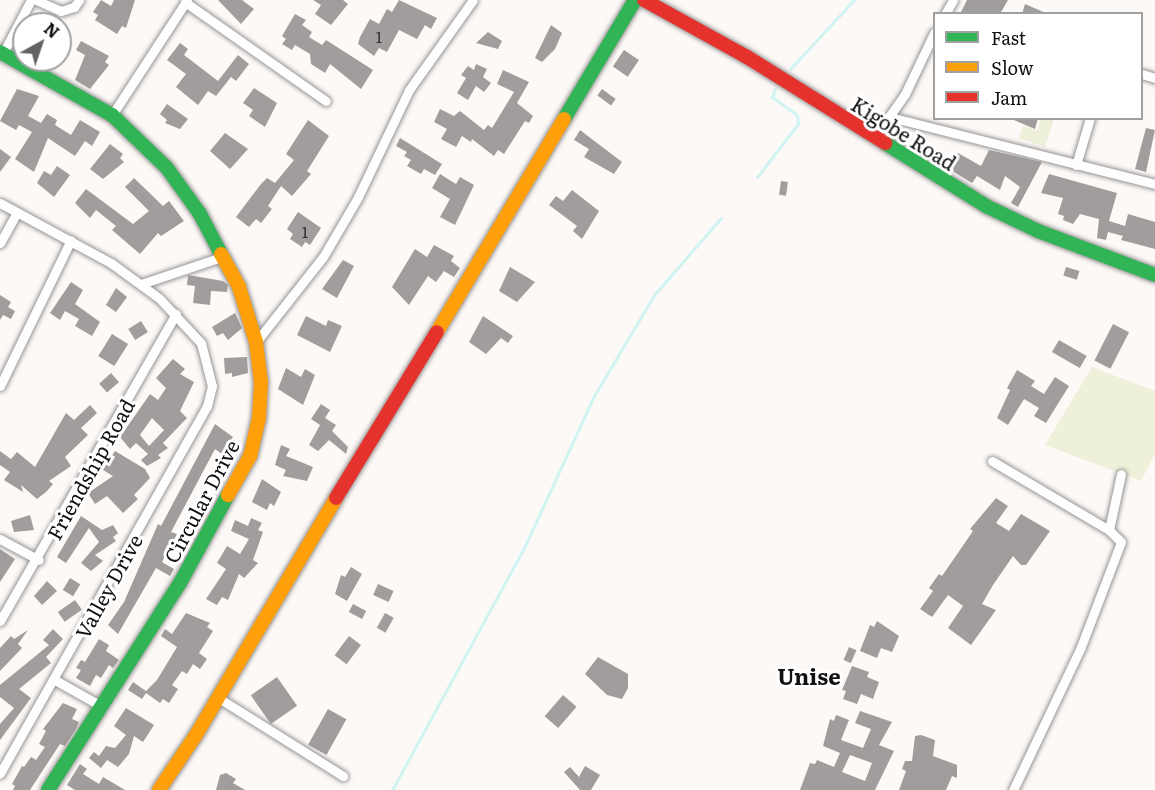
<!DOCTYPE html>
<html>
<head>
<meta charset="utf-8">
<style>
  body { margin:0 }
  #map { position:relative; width:1155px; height:790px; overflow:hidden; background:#fcf9f7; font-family:Literata,serif }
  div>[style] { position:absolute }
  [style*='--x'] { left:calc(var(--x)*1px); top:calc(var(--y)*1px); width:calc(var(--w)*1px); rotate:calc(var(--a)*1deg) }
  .green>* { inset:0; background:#eff0d9 }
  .stream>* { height:3px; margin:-1.5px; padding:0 1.5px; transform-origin:1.5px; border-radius:1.5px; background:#d0f4f2 }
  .building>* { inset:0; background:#a09d9c; transform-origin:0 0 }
  .roads { filter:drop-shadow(0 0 2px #979595) drop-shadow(0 0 2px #979595) }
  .street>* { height:9px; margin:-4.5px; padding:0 4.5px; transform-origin:4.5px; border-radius:4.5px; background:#fffefe }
  .fast>* { height:14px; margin:-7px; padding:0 7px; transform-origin:7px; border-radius:7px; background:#30b455 }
  .slow>* { height:14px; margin:-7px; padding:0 7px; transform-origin:7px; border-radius:7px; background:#ff9f0a }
  .jam>* { height:14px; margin:-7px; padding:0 7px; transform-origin:7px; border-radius:7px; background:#e5322d }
  span { translate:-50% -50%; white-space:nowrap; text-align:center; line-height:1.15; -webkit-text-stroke:6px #fff; paint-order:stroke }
  .number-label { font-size:16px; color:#353434 }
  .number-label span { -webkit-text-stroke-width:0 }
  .street-label { font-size:20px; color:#111 }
  .quarter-label { font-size:22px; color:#111; font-weight:700 }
  .legend { position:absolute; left:933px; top:12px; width:210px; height:108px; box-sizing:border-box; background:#fff; border:2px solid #a0a0a0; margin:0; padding:8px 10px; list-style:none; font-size:18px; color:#111 }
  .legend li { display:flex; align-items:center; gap:12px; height:30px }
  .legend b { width:30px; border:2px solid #a0a0a0 }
  .north { position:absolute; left:12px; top:12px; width:60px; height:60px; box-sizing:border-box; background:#fff; border:2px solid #a0a0a0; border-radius:50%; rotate:40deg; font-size:16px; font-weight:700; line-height:24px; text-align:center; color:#111 }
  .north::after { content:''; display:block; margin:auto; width:21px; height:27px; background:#636262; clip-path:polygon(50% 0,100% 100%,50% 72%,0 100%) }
</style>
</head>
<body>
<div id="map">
  <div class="green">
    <i style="clip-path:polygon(1041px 118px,1054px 119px,1045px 147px,1019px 138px,1023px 126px,1037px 130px)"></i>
    <i style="clip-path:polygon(1092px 367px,1155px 391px,1155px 453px,1141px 481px,1045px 445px)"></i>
  </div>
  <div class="stream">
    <i style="--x:790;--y:69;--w:94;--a:-47.2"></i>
    <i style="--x:757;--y:177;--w:67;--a:-52.3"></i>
    <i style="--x:798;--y:124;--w:9;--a:-96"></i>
    <i style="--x:797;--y:115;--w:31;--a:-144"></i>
    <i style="--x:772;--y:97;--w:9;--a:-69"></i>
    <i style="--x:392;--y:790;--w:276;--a:-61.4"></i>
    <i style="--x:524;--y:548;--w:167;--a:-65.3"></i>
    <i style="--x:594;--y:396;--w:117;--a:-59.3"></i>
    <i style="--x:654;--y:295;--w:102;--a:-49"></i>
  </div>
  <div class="building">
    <i style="clip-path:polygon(101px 0,111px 6px,114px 0,135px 0,126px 28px,122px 26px,117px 34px,95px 20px,98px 15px,93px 12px)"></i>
    <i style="clip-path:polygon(218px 0,242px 0,254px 9px,241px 24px)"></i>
    <i style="clip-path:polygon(313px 0,343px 0,348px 4px,331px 25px,315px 14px,321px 5px)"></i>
    <i style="clip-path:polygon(399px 0,437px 18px,431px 29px,425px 25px,417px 39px,399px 30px,387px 52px,379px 48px,374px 56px,358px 44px,360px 37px,370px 19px,379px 24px,387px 9px,392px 12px)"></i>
    <i style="clip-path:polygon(967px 0,1008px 0,1000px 14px,960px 14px)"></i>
    <i style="clip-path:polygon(1025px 4px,1048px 14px,1022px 14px)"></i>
    <i style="clip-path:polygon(295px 14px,306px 20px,302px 25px,312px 32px,309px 37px,322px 45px,326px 40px,373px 70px,361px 89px,330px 64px,325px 73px,311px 64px,310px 54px,295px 45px,292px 50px,282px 44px,286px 39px,282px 36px)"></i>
    <i style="clip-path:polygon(551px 25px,562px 33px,555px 49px,542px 62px,535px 58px)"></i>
    <i style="clip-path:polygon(488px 32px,502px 41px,498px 49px,476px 43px)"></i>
    <i style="clip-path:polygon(81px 41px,109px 56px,105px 62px,109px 65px,90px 89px,75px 80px,85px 55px,76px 50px)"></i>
    <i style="clip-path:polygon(180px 43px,188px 49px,184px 55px,218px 81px,238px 55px,249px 64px,236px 81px,231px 77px,216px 96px,208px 91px,198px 105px,176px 87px,186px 74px,167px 60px)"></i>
    <i style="left:624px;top:50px;width:18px;height:20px;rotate:34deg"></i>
    <i style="clip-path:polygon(476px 64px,487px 69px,483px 77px,491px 83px,484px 92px,476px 86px,468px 100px,457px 93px,466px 78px,461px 75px,468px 66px,474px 70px)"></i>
    <i style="clip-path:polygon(503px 70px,529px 82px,517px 103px,533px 116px,529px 123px,525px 121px,504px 154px,498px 150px,494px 156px,472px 139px,471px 142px,462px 136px,456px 147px,441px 139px,447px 129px,434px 122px,440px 109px,454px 116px,460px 111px,484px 130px,488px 125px,492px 128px,514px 92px,497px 84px)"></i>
    <i style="clip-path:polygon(254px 88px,277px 103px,265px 127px,249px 116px,253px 110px,243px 103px)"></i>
    <i style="clip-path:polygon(17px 89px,39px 96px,28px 116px,41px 123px,47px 114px,57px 120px,55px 125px,71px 135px,80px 120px,100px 132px,92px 146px,85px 141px,75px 156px,48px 138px,34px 172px,15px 159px,32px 132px,19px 125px,16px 130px,0 121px)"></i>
    <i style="left:602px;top:89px;width:17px;height:8px;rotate:36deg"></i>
    <i style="clip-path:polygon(167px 104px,188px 119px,180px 129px,165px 123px,167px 120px,160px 114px)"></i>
    <i style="clip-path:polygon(1009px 118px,1038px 118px,1035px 129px)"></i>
    <i style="clip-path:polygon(308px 120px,329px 136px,307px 171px,311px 174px,292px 196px,281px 186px,268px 206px,272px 209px,261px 223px,256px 219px,249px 227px,236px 217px,261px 184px,267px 178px,275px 183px,294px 160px,286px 154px)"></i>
    <i style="clip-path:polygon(1146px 128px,1155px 130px,1146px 172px,1135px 169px)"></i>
    <i style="clip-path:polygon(580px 130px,622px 162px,614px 174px,584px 157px,589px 149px,574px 140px)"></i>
    <i style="clip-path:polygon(225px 133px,248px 149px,230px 169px,210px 151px)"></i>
    <i style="clip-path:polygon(400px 138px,442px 164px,435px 175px,424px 169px,421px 174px,407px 166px,411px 160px,404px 156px,407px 152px,396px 146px)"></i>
    <i style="clip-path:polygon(110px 144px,123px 154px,120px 158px,124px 162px,103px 179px,90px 169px)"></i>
    <i style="clip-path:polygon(0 149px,11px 157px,0 172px)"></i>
    <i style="clip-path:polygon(989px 150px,1042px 162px,1018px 207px,1011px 203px,1020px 187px,1005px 176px,1000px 190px,977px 176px,972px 183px,949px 169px,958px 153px,981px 166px)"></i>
    <i style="clip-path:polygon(57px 166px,70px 175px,54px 197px,37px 183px,44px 171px,51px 175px)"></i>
    <i style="clip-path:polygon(440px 174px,456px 184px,460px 177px,474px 185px,455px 225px,440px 217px,450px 199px,432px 188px)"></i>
    <i style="clip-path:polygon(1049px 174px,1117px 193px,1109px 221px,1125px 226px,1128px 214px,1155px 222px,1155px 249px,1121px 240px,1123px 236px,1108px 232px,1106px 240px,1097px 238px,1099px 219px,1080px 214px,1073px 224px,1063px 220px,1064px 216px,1058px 214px,1063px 198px,1041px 193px)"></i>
    <i style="clip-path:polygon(134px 178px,163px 206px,169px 201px,184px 221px,161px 236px,158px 233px,140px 254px,112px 230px,116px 226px,96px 210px,90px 218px,75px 203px,86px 189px,133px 224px,149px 211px,125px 187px)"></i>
    <i style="left:781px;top:181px;width:7px;height:14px;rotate:8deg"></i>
    <i style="clip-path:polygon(572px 190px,599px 211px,582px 239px,573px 231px,577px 226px,549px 205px,556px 196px,563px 201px)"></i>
    <i style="clip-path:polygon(298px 212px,321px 228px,310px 245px,305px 242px,302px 247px,290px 239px,293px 234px,287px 229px)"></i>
    <i style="clip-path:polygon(434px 245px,454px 256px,451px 261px,460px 268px,454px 277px,444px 271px,436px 282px,428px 276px,409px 305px,392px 287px,415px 249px,427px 257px)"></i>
    <i style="clip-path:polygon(343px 260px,354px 266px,337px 298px,322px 289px)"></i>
    <i style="clip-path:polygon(510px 267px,535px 282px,517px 302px,499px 291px)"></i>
    <i style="left:1066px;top:267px;width:14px;height:9px;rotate:17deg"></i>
    <i style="clip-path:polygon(188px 275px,223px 281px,228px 285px,227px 292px,211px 291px,210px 305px,193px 303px,195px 286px,187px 285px)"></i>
    <i style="clip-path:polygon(71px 282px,83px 290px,75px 304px,100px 322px,92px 336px,75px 326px,79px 319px,65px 311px,60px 320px,50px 313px)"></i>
    <i style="clip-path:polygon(116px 288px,127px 297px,116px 312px,106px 305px)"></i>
    <i style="clip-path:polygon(0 295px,11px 302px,8px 307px,15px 311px,11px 319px,3px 315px,0 320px)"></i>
    <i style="clip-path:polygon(235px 313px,242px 328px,228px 340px,223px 333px,217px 336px,212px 327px)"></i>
    <i style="clip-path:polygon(306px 316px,326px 326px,328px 320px,342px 326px,330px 352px,297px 335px)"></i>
    <i style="clip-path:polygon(483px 316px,513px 336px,508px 343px,501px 338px,486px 354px,469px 342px)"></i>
    <i style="left:141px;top:321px;width:13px;height:15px;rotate:58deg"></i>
    <i style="left:1113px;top:324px;width:18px;height:41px;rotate:27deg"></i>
    <i style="left:112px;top:334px;width:19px;height:26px;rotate:32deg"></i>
    <i style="left:1059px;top:340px;width:32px;height:14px;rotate:30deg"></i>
    <i style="clip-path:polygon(247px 357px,248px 373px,232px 377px,232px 373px,225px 374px,224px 358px)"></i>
    <i style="clip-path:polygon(evenodd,173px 359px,185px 369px,180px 374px,194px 382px,180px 411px,187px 418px,163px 443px,168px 448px,158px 455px,161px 458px,147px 466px,141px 460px,148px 454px,136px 443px,130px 449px,120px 437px,150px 394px,158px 400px,166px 388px,156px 378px,173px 359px,152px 418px,164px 430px,149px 446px,140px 435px,152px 418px)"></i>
    <i style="clip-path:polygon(286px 368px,301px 377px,305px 369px,315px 375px,303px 405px,278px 389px)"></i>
    <i style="clip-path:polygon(1017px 370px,1035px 381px,1031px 386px,1044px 394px,1055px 377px,1069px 386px,1046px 423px,1034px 416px,1039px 408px,1024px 399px,1008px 425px,997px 418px,1010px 390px,1007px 388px)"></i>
    <i style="left:111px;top:373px;width:12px;height:16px;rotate:48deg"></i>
    <i style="clip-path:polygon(321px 404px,330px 410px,325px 418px,336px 425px,332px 431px,348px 447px,346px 454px,329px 440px,318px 451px,309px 445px,320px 425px,311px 419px)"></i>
    <i style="clip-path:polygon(90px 405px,97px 413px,81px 428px,88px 435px,65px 457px,71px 466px,49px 481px,53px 484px,46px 492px,37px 499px,21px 485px,23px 492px,4px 480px,10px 472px,0 465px,0 451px,11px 459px,17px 452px,35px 467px,66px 413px,74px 420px)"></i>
    <i style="clip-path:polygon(215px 424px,233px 437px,229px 443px,238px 449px,230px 460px,215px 449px,171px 532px,177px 534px,162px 562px,174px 569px,170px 576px,156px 568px,118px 634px,108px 625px,124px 602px,158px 524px,161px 526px)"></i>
    <i style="clip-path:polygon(281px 445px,290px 449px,286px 456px,313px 467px,307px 481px,283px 476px,286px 470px,275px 465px)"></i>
    <i style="clip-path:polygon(115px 451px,145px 469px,150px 478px,134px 495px,138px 499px,123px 513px,107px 496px,95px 504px,88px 493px,113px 476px,103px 470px)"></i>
    <i style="clip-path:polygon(262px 479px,281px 492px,274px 506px,270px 503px,267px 510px,252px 502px)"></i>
    <i style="clip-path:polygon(996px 498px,1008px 506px,996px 523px,1009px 531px,1021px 514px,1050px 531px,1026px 565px,1021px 565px,1013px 556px,993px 585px,982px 604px,996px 610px,971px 645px,948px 628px,963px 606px,948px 595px,932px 617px,920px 609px,933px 591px,929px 588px,939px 574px,942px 576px,973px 531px,970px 529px)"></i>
    <i style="clip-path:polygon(30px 515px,34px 530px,14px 532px,11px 521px)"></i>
    <i style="clip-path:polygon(81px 516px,102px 530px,113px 525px,118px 533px,113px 537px,116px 541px,95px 555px,103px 561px,91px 571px,81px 563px,99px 542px,89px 528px,66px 563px,57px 557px)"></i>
    <i style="clip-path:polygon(251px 518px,262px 523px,258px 530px,263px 532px,253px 560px,258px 563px,244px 578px,239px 574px,228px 600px,222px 597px,217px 605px,206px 599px,226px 569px,217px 563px,227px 546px,240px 554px,249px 539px,231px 531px,235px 520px,248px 526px)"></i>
    <i style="clip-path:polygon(0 549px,15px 559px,0 582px)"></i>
    <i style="clip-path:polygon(351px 567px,362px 574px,347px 601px,335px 594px,341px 575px,345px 577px)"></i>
    <i style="left:70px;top:578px;width:12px;height:14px;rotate:31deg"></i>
    <i style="clip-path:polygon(47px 581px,57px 591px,42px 605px,34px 596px)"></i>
    <i style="left:378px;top:584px;width:17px;height:12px;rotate:24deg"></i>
    <i style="left:75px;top:600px;width:12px;height:21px;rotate:55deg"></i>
    <i style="left:353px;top:604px;width:15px;height:9px;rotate:28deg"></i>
    <i style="clip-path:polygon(186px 613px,210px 623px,207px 627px,213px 631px,199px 653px,207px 659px,200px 669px,193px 664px,187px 674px,182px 671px,172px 685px,178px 689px,169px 703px,163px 699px,160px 703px,146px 693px,142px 699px,128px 690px,133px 682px,146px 691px,157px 680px,177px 647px,161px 636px,165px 629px,172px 634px)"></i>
    <i style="left:385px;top:613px;width:10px;height:17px;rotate:29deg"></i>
    <i style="clip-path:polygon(877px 621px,899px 636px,892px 652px,881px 648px,877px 658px,860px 651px,870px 625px,874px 627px)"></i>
    <i style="clip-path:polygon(53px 629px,63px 639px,46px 657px,51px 663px,19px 689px,31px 698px,0 740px,0 724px,14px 708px,0 697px,0 685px,49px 645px,43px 640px)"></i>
    <i style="clip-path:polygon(28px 630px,18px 644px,22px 648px,0 671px,0 648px,11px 636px,14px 639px)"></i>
    <i style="left:349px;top:636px;width:15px;height:24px;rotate:37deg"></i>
    <i style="clip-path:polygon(99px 639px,109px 645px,106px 651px,119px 660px,113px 668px,109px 665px,101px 678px,96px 675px,90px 686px,76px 678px,81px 670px,76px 668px,81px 660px,85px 662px)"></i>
    <i style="left:849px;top:647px;width:8px;height:14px;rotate:23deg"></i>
    <i style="clip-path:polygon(598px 657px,628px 674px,628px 688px,622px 699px,607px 695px,585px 674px)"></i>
    <i style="clip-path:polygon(852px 666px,869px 672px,867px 677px,879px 682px,873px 699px,861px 694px,857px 704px,843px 699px,846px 691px,842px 690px)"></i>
    <i style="left:277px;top:677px;width:35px;height:32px;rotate:55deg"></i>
    <i style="left:563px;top:695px;width:18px;height:28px;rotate:41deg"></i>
    <i style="clip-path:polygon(63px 703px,77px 709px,72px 719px,79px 722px,76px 729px,65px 746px,60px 744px,30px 790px,13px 790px,15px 786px,12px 784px,22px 766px,24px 767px,31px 757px,36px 760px,45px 747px,39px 744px,46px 731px,43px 729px)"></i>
    <i style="clip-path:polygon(126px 708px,154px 725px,143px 742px,134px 736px,129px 754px,118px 767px,107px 760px,101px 768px,89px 758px,94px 752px,99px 756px,106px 746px,115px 748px,126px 735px,114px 726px)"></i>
    <i style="left:328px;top:709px;width:21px;height:41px;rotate:29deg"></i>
    <i style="clip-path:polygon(evenodd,860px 711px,892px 722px,879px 745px,894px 751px,875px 790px,800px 790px,810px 763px,815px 764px,817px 760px,834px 767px,840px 753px,823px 746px,830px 719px,834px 721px,836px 715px,849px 720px,841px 740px,863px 748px,871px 729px,855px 723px,860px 711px,850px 755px,872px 763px,865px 781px,842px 772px,850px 755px)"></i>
    <i style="clip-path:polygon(921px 735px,935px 740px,933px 756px,957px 765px,957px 778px,952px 776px,946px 790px,899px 790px,906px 771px,902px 769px,905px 761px,912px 761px,915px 736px)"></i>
    <i style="clip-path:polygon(80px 764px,87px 769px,83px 774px,99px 784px,103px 777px,125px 790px,75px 790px,67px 785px)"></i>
    <i style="clip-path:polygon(585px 766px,600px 775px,591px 790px,580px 790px,564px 772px,570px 767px,579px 777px)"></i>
    <i style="clip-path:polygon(226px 773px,236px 779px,233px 783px,245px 790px,216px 790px,220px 775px)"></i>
  </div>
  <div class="roads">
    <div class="street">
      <i style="--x:36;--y:0;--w:27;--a:24"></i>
      <i style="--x:61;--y:11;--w:14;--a:-17"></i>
      <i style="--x:74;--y:7;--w:9;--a:-54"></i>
      <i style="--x:185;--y:2;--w:172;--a:35.1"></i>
      <i style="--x:945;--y:14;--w:16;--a:-60"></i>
      <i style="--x:3;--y:53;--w:60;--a:-62.2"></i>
      <i style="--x:1142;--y:74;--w:14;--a:17"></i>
      <i style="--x:112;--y:115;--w:137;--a:-56.9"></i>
      <i style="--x:890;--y:117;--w:273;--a:14.2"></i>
      <i style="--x:874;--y:138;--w:54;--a:-54.8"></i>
      <i style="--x:905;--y:94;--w:68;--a:-64.6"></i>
      <i style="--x:1076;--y:165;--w:49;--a:-73.4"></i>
      <i style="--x:0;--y:203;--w:126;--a:28.4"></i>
      <i style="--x:111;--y:263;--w:59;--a:36.1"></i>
      <i style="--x:159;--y:298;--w:62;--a:47"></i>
      <i style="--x:201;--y:343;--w:44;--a:75.7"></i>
      <i style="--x:212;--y:386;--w:21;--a:104"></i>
      <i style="--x:207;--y:406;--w:422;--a:119.4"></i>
      <i style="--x:0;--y:243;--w:35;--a:-61"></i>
      <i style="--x:141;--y:284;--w:88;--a:-18.6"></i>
      <i style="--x:256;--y:342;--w:108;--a:-51.8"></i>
      <i style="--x:323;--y:257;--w:69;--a:-59.7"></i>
      <i style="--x:358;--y:197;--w:119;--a:-64.5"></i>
      <i style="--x:409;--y:90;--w:110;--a:-54.6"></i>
      <i style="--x:0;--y:386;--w:162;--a:-64.1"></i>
      <i style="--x:992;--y:461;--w:136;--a:30.5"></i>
      <i style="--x:1109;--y:530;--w:17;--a:45"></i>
      <i style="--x:1121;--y:542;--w:112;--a:110.9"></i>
      <i style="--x:1081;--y:647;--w:158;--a:115.4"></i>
      <i style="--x:1109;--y:530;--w:57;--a:-77.9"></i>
      <i style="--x:0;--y:539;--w:44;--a:28.3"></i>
      <i style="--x:0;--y:621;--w:354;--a:-60.2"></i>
      <i style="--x:55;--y:680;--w:55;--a:29.4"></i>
      <i style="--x:217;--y:697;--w:149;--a:32.1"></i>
    </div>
    <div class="fast">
      <i style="--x:0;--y:52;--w:129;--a:29.4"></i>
      <i style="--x:112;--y:115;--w:76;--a:43.9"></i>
      <i style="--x:167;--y:168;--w:57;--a:54.3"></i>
      <i style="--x:200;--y:214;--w:45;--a:62.3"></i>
      <i style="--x:564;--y:119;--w:139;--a:-59.2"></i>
      <i style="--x:885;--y:143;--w:121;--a:31.9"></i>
      <i style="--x:988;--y:207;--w:55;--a:25.6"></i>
      <i style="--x:1038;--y:231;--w:125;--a:20.6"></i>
      <i style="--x:48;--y:790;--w:246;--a:-57.5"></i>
      <i style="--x:180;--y:583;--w:100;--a:-61.4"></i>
    </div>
    <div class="slow">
      <i style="--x:221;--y:254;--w:38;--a:61"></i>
      <i style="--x:239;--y:287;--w:58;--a:72.8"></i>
      <i style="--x:256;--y:342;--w:39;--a:83"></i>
      <i style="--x:261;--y:381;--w:37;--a:93"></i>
      <i style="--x:259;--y:418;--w:39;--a:103"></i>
      <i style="--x:250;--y:456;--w:45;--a:119.4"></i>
      <i style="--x:437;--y:332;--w:248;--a:-59.2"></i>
      <i style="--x:159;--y:790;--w:66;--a:-56.1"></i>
      <i style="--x:196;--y:735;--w:275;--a:-59.4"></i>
    </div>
    <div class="jam">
      <i style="--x:644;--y:0;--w:118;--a:29"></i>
      <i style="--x:747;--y:57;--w:163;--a:31.9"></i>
      <i style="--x:336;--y:498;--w:194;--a:-58.7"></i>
    </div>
  </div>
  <div class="number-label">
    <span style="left:379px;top:36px">1</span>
    <span style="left:305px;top:231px">1</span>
  </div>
  <div class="street-label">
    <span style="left:904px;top:133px;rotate:32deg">Kigobe Road</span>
    <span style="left:90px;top:469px;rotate:-61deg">Friendship Road</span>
    <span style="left:201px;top:501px;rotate:-62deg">Circular Drive</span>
    <span style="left:108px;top:586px;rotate:-61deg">Valley Drive</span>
  </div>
  <div class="quarter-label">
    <span style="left:809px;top:676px">Unise</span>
  </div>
  <ul class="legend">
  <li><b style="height:8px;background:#30b455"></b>Fast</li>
  <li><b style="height:8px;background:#ff9f0a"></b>Slow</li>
  <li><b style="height:8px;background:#e5322d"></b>Jam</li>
  </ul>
  <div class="north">N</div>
</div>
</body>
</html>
